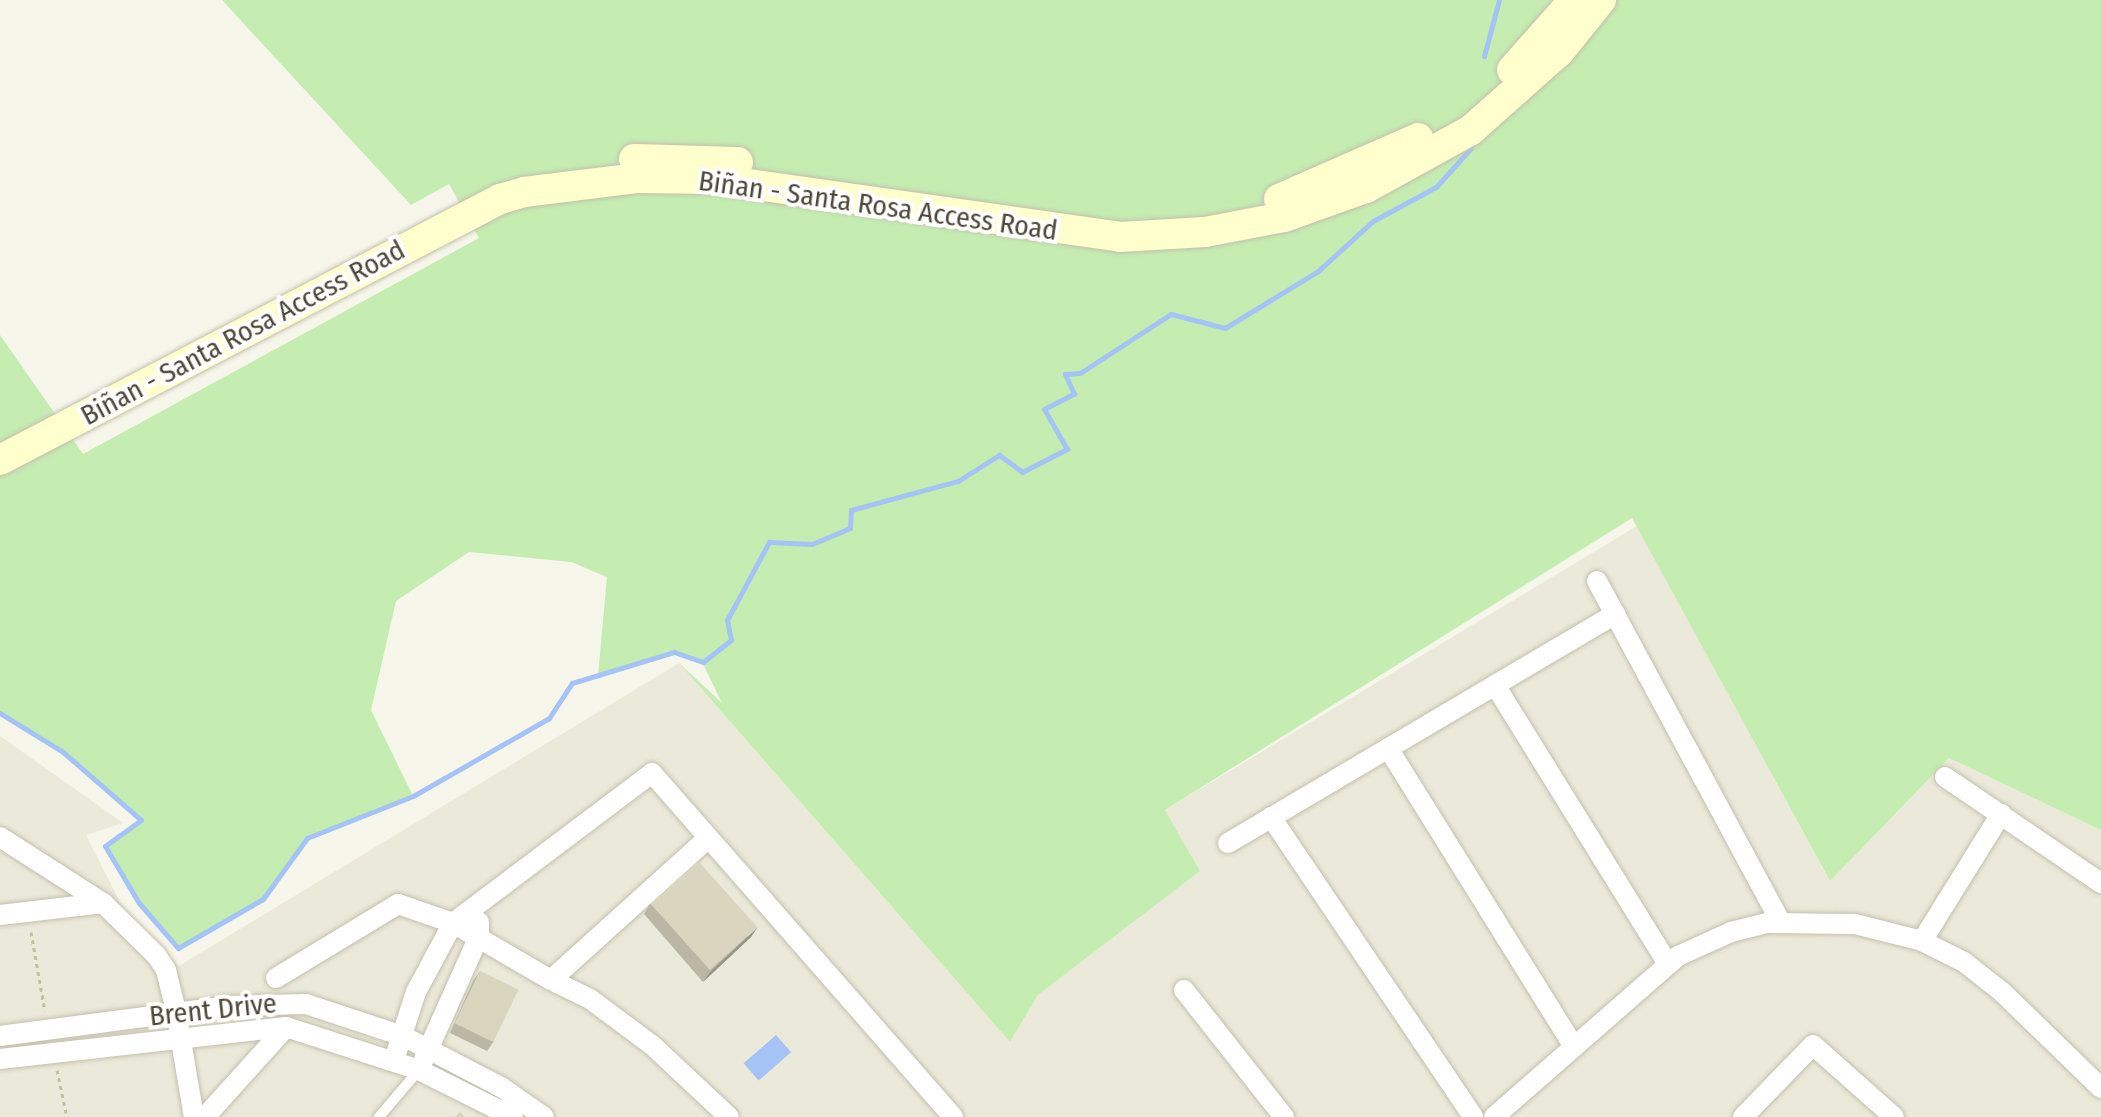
<!DOCTYPE html>
<html>
<head>
<meta charset="utf-8">
<style>
  body { margin:0 }
  #map { position:relative; width:2101px; height:1117px; overflow:hidden; background:#f6f6eb; font-family:"Fira Sans Condensed",sans-serif }
  div>[style] { position:absolute }
  [style*='--x'] { left:calc(var(--x)*1px); top:calc(var(--y)*1px); width:calc(var(--w)*1px); rotate:calc(var(--a)*1deg) }
  .residential>* { inset:0; background:#ebe9d9 }
  .green>* { inset:0; background:#c5edb2 }
  .water>* { inset:0; background:#a5c3f6; transform-origin:0 0 }
  .stream>* { height:5px; margin:-2.5px; padding:0 2.5px; transform-origin:2.5px; border-radius:2.5px; background:#a5c3f6 }
  .path>* { height:3px; margin-top:-1.5px; transform-origin:0; background:repeating-linear-gradient(90deg,#c6c09d 0 4px,transparent 0 8px) }
  .roads { filter:drop-shadow(0 0 2px #c3c0ad) drop-shadow(0 0 2px #c3c0ad) }
  .lane>* { height:10px; margin:-5px; padding:0 5px; transform-origin:5px; border-radius:5px; background:#fff }
  .street>* { height:20px; margin:-10px; padding:0 10px; transform-origin:10px; border-radius:10px; background:#fff }
  .secondary>* { height:30px; margin:-15px; padding:0 15px; transform-origin:15px; border-radius:15px; background:#fffecd }
  .wall>* { inset:0; background:#bbb7a4 }
  .shaded-wall>* { inset:0; background:#989586 }
  .building>* { inset:0; background:#d9d5bf; transform-origin:0 0 }
  span { translate:-50% -50%; white-space:nowrap; text-align:center; line-height:1.15; -webkit-text-stroke:8px #fff; paint-order:stroke }
  .street-label { font-size:28px; color:#4c4838 }
</style>
</head>
<body>
<div id="map">
  <div class="residential">
    <i style="clip-path:polygon(1637px 526px,1829px 880px,1949px 758px,2101px 830px,2101px 1117px,0 1117px,0 736px,123px 823px,86px 835px,130px 922px,179px 966px,679px 663px,1010px 1042px,1038px 995px,1200px 871px,1165px 810px)"></i>
  </div>
  <div class="green">
    <i style="clip-path:polygon(222px 0,2101px 0,2101px 830px,1949px 758px,1830px 881px,1632px 518px,1165px 810px,1200px 871px,1038px 995px,1010px 1042px,679px 663px,722px 703px,702px 662px,674px 652px,598px 675px,607px 577px,571px 562px,469px 552px,396px 601px,371px 710px,413px 796px,307px 838px,263px 899px,178px 948px,139px 903px,105px 846px,140px 820px,63px 752px,0 712px,0 335px,83px 454px,479px 238px,449px 184px,411px 205px)"></i>
  </div>
  <div class="water">
    <i style="left:776px;top:1035px;width:23px;height:43px;rotate:49deg"></i>
  </div>
  <div class="stream">
    <i style="--x:1484;--y:56;--w:58;--a:-75"></i>
    <i style="--x:0;--y:713;--w:74;--a:31.8"></i>
    <i style="--x:63;--y:752;--w:103;--a:41.1"></i>
    <i style="--x:141;--y:820;--w:44;--a:144.2"></i>
    <i style="--x:105;--y:846;--w:66;--a:59.2"></i>
    <i style="--x:139;--y:903;--w:60;--a:49.1"></i>
    <i style="--x:178;--y:948;--w:98;--a:-30"></i>
    <i style="--x:263;--y:899;--w:75;--a:-54.2"></i>
    <i style="--x:307;--y:838;--w:114;--a:-21.6"></i>
    <i style="--x:413;--y:796;--w:157;--a:-29.8"></i>
    <i style="--x:549;--y:718;--w:42;--a:-56.7"></i>
    <i style="--x:572;--y:683;--w:107;--a:-16.9"></i>
    <i style="--x:674;--y:652;--w:31;--a:19"></i>
    <i style="--x:703;--y:662;--w:36;--a:-38"></i>
    <i style="--x:731;--y:640;--w:20;--a:-101"></i>
    <i style="--x:727;--y:620;--w:89;--a:-61.7"></i>
    <i style="--x:769;--y:542;--w:43;--a:2.7"></i>
    <i style="--x:812;--y:544;--w:41;--a:-22.8"></i>
    <i style="--x:850;--y:528;--w:18;--a:-87"></i>
    <i style="--x:851;--y:510;--w:111;--a:-15.2"></i>
    <i style="--x:958;--y:481;--w:49;--a:-32.4"></i>
    <i style="--x:999;--y:455;--w:29;--a:36"></i>
    <i style="--x:1022;--y:472;--w:51;--a:-27.1"></i>
    <i style="--x:1067;--y:449;--w:46;--a:-119.9"></i>
    <i style="--x:1044;--y:409;--w:34;--a:-27"></i>
    <i style="--x:1074;--y:394;--w:22;--a:-114"></i>
    <i style="--x:1065;--y:374;--w:15;--a:-4"></i>
    <i style="--x:1080;--y:373;--w:108;--a:-33"></i>
    <i style="--x:1171;--y:314;--w:56;--a:14.5"></i>
    <i style="--x:1225;--y:328;--w:109;--a:-31.5"></i>
    <i style="--x:1318;--y:271;--w:74;--a:-42.3"></i>
    <i style="--x:1373;--y:221;--w:72;--a:-28.4"></i>
    <i style="--x:1436;--y:187;--w:52;--a:-48.1"></i>
  </div>
  <div class="path">
    <i style="--x:31;--y:932;--w:80;--a:80"></i>
    <i style="--x:57;--y:1070;--w:48;--a:78"></i>
  </div>
  <div class="roads">
    <div class="lane">
      <i style="--x:379;--y:1117;--w:62;--a:-49.6"></i>
    </div>
    <div class="street">
      <i style="--x:1597;--y:581;--w:388;--a:61.7"></i>
      <i style="--x:1495;--y:685;--w:328;--a:58.2"></i>
      <i style="--x:1388;--y:748;--w:352;--a:58.1"></i>
      <i style="--x:1945;--y:777;--w:189;--a:34.2"></i>
      <i style="--x:1271;--y:817;--w:362;--a:56"></i>
      <i style="--x:0;--y:837;--w:122;--a:32.7"></i>
      <i style="--x:103;--y:903;--w:74;--a:44.5"></i>
      <i style="--x:156;--y:955;--w:18;--a:56"></i>
      <i style="--x:166;--y:970;--w:42;--a:76.3"></i>
      <i style="--x:176;--y:1011;--w:108;--a:80.4"></i>
      <i style="--x:707;--y:839;--w:210;--a:137.9"></i>
      <i style="--x:551;--y:980;--w:43;--a:26"></i>
      <i style="--x:590;--y:999;--w:77;--a:36.6"></i>
      <i style="--x:652;--y:1045;--w:105;--a:43.1"></i>
      <i style="--x:1228;--y:843;--w:450;--a:-30.6"></i>
      <i style="--x:0;--y:915;--w:104;--a:-6.6"></i>
      <i style="--x:1922;--y:941;--w:150;--a:-58.1"></i>
      <i style="--x:276;--y:978;--w:143;--a:-31.2"></i>
      <i style="--x:398;--y:904;--w:58;--a:19.1"></i>
      <i style="--x:453;--y:923;--w:113;--a:30.2"></i>
      <i style="--x:1184;--y:990;--w:162;--a:51.8"></i>
      <i style="--x:0;--y:1036;--w:229;--a:-7.5"></i>
      <i style="--x:227;--y:1006;--w:79;--a:-1.5"></i>
      <i style="--x:306;--y:1004;--w:102;--a:18.3"></i>
      <i style="--x:403;--y:1036;--w:110;--a:27.5"></i>
      <i style="--x:501;--y:1087;--w:52;--a:34.9"></i>
      <i style="--x:0;--y:1059;--w:288;--a:-6.4"></i>
      <i style="--x:286;--y:1027;--w:140;--a:17.9"></i>
      <i style="--x:419;--y:1070;--w:105;--a:26.6"></i>
      <i style="--x:424;--y:1059;--w:135;--a:-65.9"></i>
      <i style="--x:479;--y:936;--w:14;--a:-90"></i>
      <i style="--x:394;--y:1060;--w:71;--a:-72.1"></i>
      <i style="--x:416;--y:992;--w:78;--a:-61.8"></i>
      <i style="--x:453;--y:923;--w:249;--a:-37"></i>
      <i style="--x:652;--y:773;--w:457;--a:48.8"></i>
      <i style="--x:205;--y:1117;--w:121;--a:-48"></i>
      <i style="--x:1494;--y:1117;--w:244;--a:-41.2"></i>
      <i style="--x:1678;--y:956;--w:58;--a:-24.4"></i>
      <i style="--x:1731;--y:932;--w:38;--a:-14"></i>
      <i style="--x:1768;--y:923;--w:87;--a:0.7"></i>
      <i style="--x:1855;--y:924;--w:69;--a:14.2"></i>
      <i style="--x:1922;--y:941;--w:47;--a:26.6"></i>
      <i style="--x:1964;--y:962;--w:48;--a:38.3"></i>
      <i style="--x:2002;--y:992;--w:138;--a:44.1"></i>
      <i style="--x:1743;--y:1117;--w:100;--a:-45.8"></i>
      <i style="--x:1813;--y:1045;--w:108;--a:41.6"></i>
    </div>
    <div class="secondary">
      <i style="--x:1512;--y:70;--w:94;--a:-48.5"></i>
      <i style="--x:634;--y:159;--w:104;--a:1.7"></i>
      <i style="--x:1279;--y:199;--w:152;--a:-23.7"></i>
      <i style="--x:0;--y:460;--w:564;--a:-27.56"></i>
      <i style="--x:500;--y:199;--w:25;--a:-16"></i>
      <i style="--x:524;--y:192;--w:113;--a:-7.1"></i>
      <i style="--x:636;--y:178;--w:78;--a:0.7"></i>
      <i style="--x:714;--y:179;--w:410;--a:8.1"></i>
      <i style="--x:1120;--y:237;--w:85;--a:-3.4"></i>
      <i style="--x:1205;--y:232;--w:80;--a:-10.8"></i>
      <i style="--x:1284;--y:217;--w:87;--a:-19.5"></i>
      <i style="--x:1366;--y:188;--w:120;--a:-28.9"></i>
      <i style="--x:1471;--y:130;--w:118;--a:-41.6"></i>
      <i style="--x:1559;--y:52;--w:67;--a:-51.1"></i>
    </div>
  </div>
  <div class="wall">
    <i style="clip-path:polygon(650px 904px,751px 937px,703px 982px,644px 914px)"></i>
    <i style="clip-path:polygon(480px 971px,494px 1041px,487px 1051px,450px 1033px,473px 981px)"></i>
  </div>
  <div class="shaded-wall">
    <i style="clip-path:polygon(758px 927px,751px 937px,703px 982px,710px 972px)"></i>
  </div>
  <div class="building">
    <i style="left:698px;top:861px;width:89px;height:64px;rotate:48deg"></i>
    <i style="left:480px;top:971px;width:43px;height:58px;rotate:26deg"></i>
    <i style="clip-path:polygon(460px 1112px,465px 1117px,455px 1117px)"></i>
  </div>
  <div class="street-label">
    <span style="left:878px;top:206px;rotate:8deg">Biñan - Santa Rosa Access Road</span>
    <span style="left:243px;top:333px;rotate:-28deg">Biñan - Santa Rosa Access Road</span>
    <span style="left:213px;top:1010px;rotate:-6deg">Brent Drive</span>
  </div>
</div>
</body>
</html>
